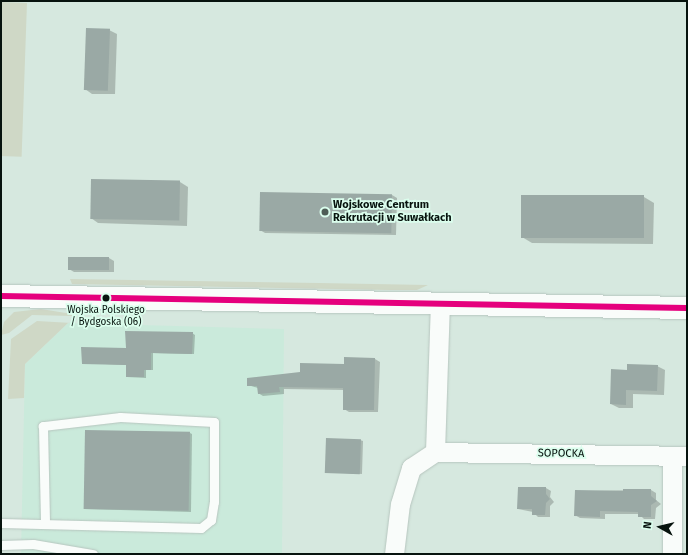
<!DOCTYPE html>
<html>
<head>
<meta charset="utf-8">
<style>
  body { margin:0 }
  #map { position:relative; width:688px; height:555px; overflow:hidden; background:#d6e8df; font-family:"Fira Sans",sans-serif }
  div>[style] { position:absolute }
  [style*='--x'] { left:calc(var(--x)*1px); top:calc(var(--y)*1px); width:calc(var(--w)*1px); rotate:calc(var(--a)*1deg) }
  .built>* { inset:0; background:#caeadb }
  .green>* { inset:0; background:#cfd8c6; transform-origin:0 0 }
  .shadow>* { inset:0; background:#0003 }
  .building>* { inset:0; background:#9aa9a5; transform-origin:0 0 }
  .roads { filter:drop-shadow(0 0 1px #b6c5be) drop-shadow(0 0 1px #b6c5be) }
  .service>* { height:9px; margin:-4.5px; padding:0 4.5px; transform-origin:4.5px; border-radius:4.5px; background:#f9fcfa }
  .minor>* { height:19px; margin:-9.5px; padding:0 9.5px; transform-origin:9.5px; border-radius:9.5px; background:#f9fcfa }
  .tertiary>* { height:22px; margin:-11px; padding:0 11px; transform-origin:11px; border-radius:11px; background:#f9fcfa }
  .bus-1>* { height:6px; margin:-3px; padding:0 3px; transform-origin:3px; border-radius:3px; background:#e5007d }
  .dots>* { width:11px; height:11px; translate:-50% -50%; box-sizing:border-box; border:2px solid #dbfeed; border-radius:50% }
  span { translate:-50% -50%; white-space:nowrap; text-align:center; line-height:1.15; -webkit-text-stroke:3.5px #dbfeed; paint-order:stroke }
  .bus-label { font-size:10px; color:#07130e }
  .poi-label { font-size:11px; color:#07130e; font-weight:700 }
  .left { translate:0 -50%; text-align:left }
  .street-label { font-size:11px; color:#07130e }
  .frame { position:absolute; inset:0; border:2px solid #07130e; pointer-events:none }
  .north { position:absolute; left:640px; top:507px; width:40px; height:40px; -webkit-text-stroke:3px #dbfeed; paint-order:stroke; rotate:278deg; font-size:11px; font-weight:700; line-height:16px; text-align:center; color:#07130e }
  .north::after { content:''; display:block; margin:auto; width:14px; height:18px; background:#07130e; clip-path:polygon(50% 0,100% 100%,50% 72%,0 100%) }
</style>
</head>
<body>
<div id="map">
  <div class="built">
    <i style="clip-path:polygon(68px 323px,284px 329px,282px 554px,21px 554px,25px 364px)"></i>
  </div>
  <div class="green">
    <i style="left:1px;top:2px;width:26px;height:154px;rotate:2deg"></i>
    <i style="clip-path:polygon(70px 279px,319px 283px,428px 285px,417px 290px,390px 290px,72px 284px)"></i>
    <i style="clip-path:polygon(41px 309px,72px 314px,72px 316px,32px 315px,9px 333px,1px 335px,4px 322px,14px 312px)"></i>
    <i style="clip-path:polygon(37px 321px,72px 323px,68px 323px,25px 364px,24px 398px,8px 399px,11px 339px)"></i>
  </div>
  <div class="shadow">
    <i style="clip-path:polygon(109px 30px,117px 34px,115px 94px,92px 94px,85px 89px)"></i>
    <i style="clip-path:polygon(92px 180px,180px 182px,188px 187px,187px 226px,98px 223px,91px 218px)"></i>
    <i style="clip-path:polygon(392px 195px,397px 198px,396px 235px,265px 233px,260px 230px)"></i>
    <i style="clip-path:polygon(644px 197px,654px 203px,653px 244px,532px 243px,522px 237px)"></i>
    <i style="clip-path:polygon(69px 258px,109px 258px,114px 261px,114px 272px,74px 272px,69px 269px)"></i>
    <i style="clip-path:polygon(192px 333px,195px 335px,194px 354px,153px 353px,153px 370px,146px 370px,146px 378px,127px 377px,127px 365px,83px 363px)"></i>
    <i style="clip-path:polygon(375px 359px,380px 362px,378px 412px,349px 412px,344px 409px,344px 390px,284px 389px,284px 394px,263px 396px,258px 393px,258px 388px,248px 385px)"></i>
    <i style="clip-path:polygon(657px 366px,665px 370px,664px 395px,633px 394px,633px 408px,619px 408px,611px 404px,628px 371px)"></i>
    <i style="clip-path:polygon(190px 433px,192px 434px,191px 512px,85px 509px)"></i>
    <i style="clip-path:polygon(360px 440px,363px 441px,362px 474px,327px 472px)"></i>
    <i style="clip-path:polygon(546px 488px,551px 491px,550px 497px,554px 502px,550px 506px,550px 517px,538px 517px,533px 512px,518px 509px)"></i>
    <i style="clip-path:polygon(651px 490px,656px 493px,656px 500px,661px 504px,656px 508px,655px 519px,644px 519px,639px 514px,605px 514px,605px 519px,580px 518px,575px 515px,576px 491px)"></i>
  </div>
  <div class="building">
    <i style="left:86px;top:28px;width:24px;height:62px;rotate:2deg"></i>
    <i style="left:91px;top:179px;width:89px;height:40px;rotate:1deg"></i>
    <i style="left:260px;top:192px;width:132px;height:39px;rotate:1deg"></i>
    <i style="left:521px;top:195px;width:123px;height:43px"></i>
    <i style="left:68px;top:257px;width:41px;height:13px"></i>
    <i style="clip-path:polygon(125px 331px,193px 332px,192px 354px,151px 353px,151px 370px,144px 370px,144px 377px,126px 377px,126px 365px,82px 364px,81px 347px,126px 348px)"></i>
    <i style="clip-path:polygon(344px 357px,375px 358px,374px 410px,343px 410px,343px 388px,279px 387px,280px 392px,258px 394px,257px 386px,247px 386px,247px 378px,300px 372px,300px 363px,344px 364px)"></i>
    <i style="clip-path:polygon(627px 364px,658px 365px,657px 391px,626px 390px,626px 405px,610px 404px,611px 369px,627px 370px)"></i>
    <i style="left:85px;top:430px;width:105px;height:79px;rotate:1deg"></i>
    <i style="left:326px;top:438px;width:35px;height:35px;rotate:2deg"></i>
    <i style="clip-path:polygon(518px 487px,546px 487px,546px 494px,550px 499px,546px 503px,545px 515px,532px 515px,532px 509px,517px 509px)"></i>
    <i style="clip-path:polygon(623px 489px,651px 489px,651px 496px,657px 501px,651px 505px,651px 517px,638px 517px,638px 512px,600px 511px,600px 517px,574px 516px,575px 490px,623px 491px)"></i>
  </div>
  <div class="roads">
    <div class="service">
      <i style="--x:1;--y:523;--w:200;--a:1.4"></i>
      <i style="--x:201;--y:528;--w:13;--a:-39"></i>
      <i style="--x:211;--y:520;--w:18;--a:-81"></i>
      <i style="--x:214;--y:502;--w:80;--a:-90"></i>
      <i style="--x:214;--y:422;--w:94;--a:-177"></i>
      <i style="--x:120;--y:417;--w:78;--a:173.3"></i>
      <i style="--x:43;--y:426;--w:98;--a:88.8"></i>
      <i style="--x:1;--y:545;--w:32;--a:-2"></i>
      <i style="--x:33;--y:544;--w:61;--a:9.5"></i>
    </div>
    <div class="minor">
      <i style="--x:435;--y:452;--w:252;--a:0.9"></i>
      <i style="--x:672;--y:456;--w:98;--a:90"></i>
      <i style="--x:394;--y:554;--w:50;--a:-83.2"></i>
      <i style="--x:400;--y:504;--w:38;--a:-73"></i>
      <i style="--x:411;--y:468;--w:29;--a:-34"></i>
      <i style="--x:435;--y:452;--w:149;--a:-88.1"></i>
    </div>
    <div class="tertiary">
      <i style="--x:1;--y:296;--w:686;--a:1"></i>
    </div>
  </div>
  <div class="bus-1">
    <i style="--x:1;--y:296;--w:686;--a:1"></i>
  </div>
  <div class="dots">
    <i style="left:325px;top:212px;background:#4f5e57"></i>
    <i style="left:106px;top:298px;background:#07130e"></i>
  </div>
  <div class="bus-label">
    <span style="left:106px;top:316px">Wojska Polskiego<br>/ Bydgoska (06)</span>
  </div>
  <div class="poi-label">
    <span class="left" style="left:333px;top:212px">Wojskowe Centrum<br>Rekrutacji w Suwałkach</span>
  </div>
  <div class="street-label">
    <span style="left:561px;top:454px;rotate:1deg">SOPOCKA</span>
  </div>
  <div class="frame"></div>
  <div class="north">N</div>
</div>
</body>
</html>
